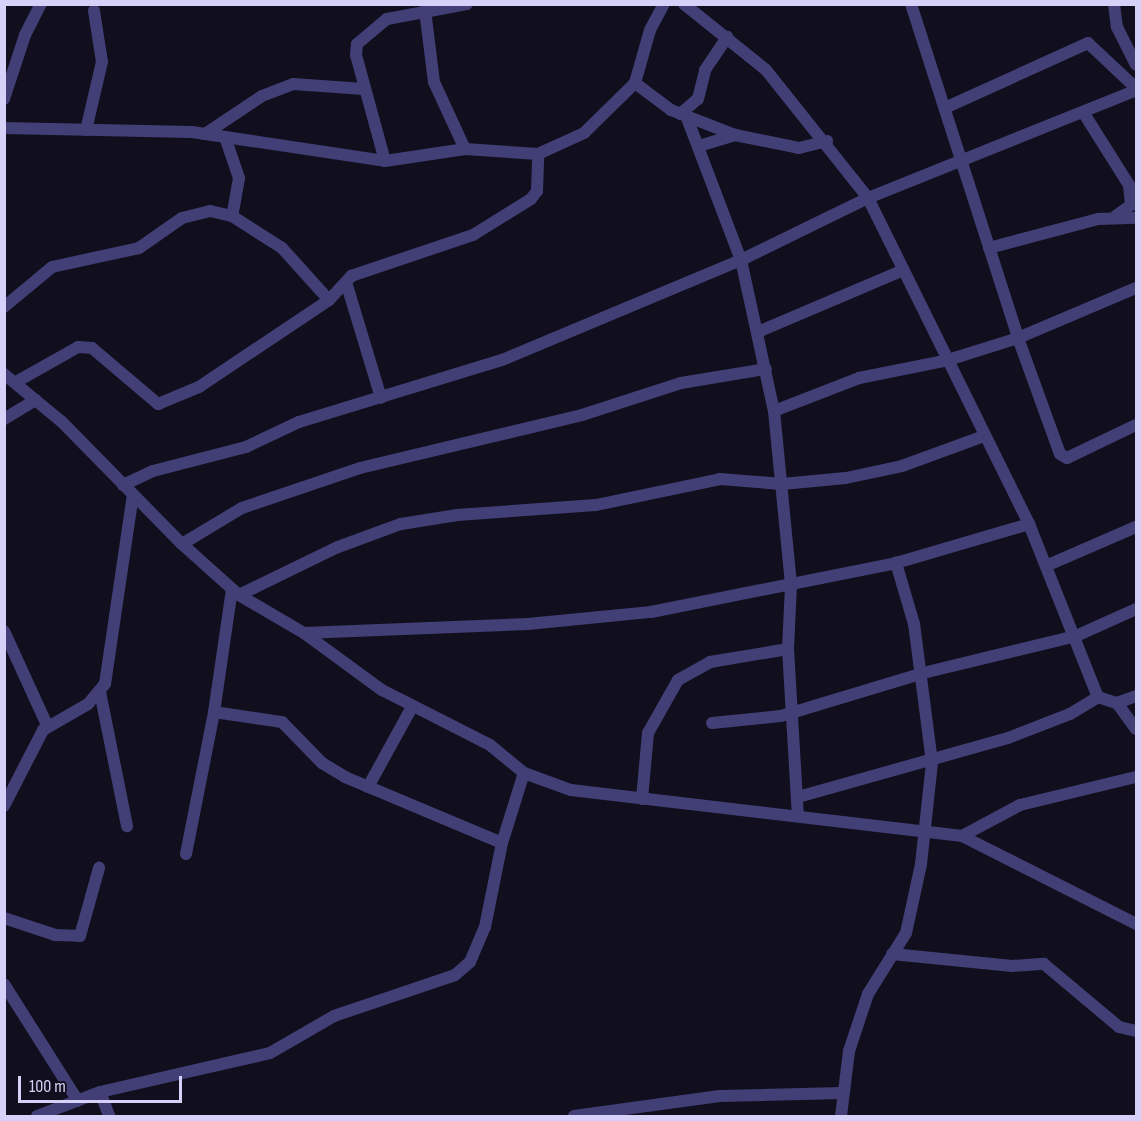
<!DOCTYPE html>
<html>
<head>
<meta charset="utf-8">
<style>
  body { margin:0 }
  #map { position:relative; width:1141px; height:1121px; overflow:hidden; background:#110f1d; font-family:"Sofia Sans Condensed",sans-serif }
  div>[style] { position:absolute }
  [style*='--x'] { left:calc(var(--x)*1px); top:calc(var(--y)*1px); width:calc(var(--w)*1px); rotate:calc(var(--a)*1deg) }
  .street>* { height:12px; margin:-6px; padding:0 6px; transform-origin:6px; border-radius:6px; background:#413f76 }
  span { translate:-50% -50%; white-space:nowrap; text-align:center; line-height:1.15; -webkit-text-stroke:4.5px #110f1d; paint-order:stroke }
  .frame { position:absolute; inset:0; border:6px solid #d5d1f9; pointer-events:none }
  .scale { position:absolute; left:18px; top:1076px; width:164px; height:27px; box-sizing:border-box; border:3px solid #d5d1f9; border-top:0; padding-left:8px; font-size:18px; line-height:21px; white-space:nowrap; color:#d5d1f9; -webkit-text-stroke:4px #110f1d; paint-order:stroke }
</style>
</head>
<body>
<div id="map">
  <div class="street">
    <i style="--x:684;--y:4;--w:105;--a:38.8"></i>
    <i style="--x:766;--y:70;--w:164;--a:51.4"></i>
    <i style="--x:868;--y:198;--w:364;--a:63.7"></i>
    <i style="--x:1029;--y:524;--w:186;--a:68.3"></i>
    <i style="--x:1098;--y:697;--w:20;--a:18"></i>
    <i style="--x:1117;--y:703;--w:32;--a:54"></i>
    <i style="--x:911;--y:4;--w:351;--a:72.2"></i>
    <i style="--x:1018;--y:338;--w:123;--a:70.1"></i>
    <i style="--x:1060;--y:454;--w:8;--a:30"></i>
    <i style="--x:1067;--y:458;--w:76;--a:-25.6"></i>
    <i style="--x:1114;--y:4;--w:23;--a:83"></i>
    <i style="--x:1117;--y:27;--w:42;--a:63.4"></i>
    <i style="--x:425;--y:10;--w:73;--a:82.9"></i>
    <i style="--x:434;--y:82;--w:74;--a:65.2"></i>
    <i style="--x:635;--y:83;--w:45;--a:36.9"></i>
    <i style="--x:671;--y:110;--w:69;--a:21.3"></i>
    <i style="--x:735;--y:135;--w:65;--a:11.5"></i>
    <i style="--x:799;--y:148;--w:29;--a:-14"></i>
    <i style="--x:4;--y:99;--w:67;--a:-71.8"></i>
    <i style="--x:25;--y:35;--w:35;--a:-63"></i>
    <i style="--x:947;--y:107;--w:155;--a:-24.4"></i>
    <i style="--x:1088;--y:43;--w:66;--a:43.2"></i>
    <i style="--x:1083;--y:112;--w:86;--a:57.8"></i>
    <i style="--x:1129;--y:185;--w:20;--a:84"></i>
    <i style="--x:1131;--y:205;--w:19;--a:144"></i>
    <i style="--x:680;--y:114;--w:23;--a:-40"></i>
    <i style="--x:698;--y:99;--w:30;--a:-76"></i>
    <i style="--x:705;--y:70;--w:40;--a:-56"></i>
    <i style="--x:687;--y:118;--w:152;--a:69.2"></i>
    <i style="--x:741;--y:260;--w:155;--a:77.7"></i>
    <i style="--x:774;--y:411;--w:175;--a:84.4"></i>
    <i style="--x:791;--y:585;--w:64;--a:92.7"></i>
    <i style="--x:788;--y:649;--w:167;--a:86.6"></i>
    <i style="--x:4;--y:128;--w:188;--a:1.2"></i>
    <i style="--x:192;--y:132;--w:195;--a:8.5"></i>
    <i style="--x:385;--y:161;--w:81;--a:-8.5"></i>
    <i style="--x:465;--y:149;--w:73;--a:3.9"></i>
    <i style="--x:538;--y:154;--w:51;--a:-24.5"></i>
    <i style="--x:584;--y:133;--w:71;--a:-44.4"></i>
    <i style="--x:635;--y:83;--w:55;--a:-74.2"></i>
    <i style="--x:650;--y:30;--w:30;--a:-62"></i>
    <i style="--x:86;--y:130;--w:70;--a:-76.8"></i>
    <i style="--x:102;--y:62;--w:52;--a:-98.9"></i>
    <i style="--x:205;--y:134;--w:69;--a:-33.7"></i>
    <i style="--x:262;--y:96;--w:33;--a:-21"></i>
    <i style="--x:293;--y:84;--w:71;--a:4"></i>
    <i style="--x:225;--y:137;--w:43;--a:71.1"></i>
    <i style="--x:239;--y:178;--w:39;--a:100"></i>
    <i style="--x:699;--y:146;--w:38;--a:-17"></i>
    <i style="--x:385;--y:161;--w:110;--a:-105.3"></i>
    <i style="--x:356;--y:55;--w:11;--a:-85"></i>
    <i style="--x:357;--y:44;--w:39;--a:-40"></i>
    <i style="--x:387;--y:19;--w:81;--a:-10.6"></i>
    <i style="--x:989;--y:248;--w:113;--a:-14.9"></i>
    <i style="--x:1098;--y:219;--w:38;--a:-2"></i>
    <i style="--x:346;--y:282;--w:121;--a:73.2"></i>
    <i style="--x:4;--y:307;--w:62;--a:-39.8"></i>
    <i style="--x:52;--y:267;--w:89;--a:-12.3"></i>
    <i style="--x:139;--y:248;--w:52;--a:-34.9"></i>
    <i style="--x:182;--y:218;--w:29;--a:-14"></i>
    <i style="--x:210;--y:211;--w:23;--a:13"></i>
    <i style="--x:232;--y:216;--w:59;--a:32.6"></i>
    <i style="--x:282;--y:248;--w:70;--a:47.9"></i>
    <i style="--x:760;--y:331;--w:156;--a:-23"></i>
    <i style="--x:4;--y:374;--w:75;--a:39.6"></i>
    <i style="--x:62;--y:422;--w:171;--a:45.5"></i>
    <i style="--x:182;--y:544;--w:76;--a:41.8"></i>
    <i style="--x:239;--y:595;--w:75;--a:30.3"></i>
    <i style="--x:304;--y:633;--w:97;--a:36.2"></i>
    <i style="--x:382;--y:690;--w:121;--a:27"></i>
    <i style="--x:490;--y:745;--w:44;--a:39.5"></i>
    <i style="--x:524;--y:773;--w:50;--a:19.9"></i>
    <i style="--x:571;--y:790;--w:394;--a:6.7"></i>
    <i style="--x:962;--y:836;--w:195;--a:26.8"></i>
    <i style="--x:16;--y:382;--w:71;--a:-29.4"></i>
    <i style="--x:78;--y:347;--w:14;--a:4"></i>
    <i style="--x:92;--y:348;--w:87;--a:40.3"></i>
    <i style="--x:158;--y:404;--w:44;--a:-22.5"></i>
    <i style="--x:199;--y:387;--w:156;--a:-33.8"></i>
    <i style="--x:329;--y:300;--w:33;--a:-47"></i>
    <i style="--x:351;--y:276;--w:129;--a:-18.6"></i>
    <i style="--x:473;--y:235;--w:68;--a:-31.8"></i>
    <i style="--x:531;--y:199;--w:10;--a:-53"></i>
    <i style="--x:537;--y:191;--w:37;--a:-88"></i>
    <i style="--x:774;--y:411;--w:91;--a:-21.2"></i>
    <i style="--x:859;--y:378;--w:91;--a:-11.4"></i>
    <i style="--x:948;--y:360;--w:73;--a:-17.4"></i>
    <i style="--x:1018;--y:338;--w:128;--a:-23"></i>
    <i style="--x:4;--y:419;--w:37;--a:-31"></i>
    <i style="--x:123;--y:485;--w:33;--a:-25"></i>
    <i style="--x:153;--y:471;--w:96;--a:-14.5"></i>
    <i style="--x:246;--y:447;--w:59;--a:-25.3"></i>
    <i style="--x:299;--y:422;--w:212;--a:-17"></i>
    <i style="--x:502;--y:360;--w:259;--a:-22.7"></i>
    <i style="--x:741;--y:260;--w:141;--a:-26"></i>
    <i style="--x:868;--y:198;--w:289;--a:-21.9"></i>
    <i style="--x:182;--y:544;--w:70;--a:-31"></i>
    <i style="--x:242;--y:508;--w:125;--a:-18.7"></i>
    <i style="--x:360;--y:468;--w:228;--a:-13.4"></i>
    <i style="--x:582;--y:415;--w:104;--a:-17.9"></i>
    <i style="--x:681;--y:383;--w:86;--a:-9.4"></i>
    <i style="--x:1048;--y:565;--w:96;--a:-23.4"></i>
    <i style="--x:232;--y:589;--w:124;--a:98.3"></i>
    <i style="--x:214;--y:712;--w:69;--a:8.4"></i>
    <i style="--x:282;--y:722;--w:57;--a:45.7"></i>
    <i style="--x:322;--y:763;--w:27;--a:31"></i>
    <i style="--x:345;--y:777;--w:170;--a:22.8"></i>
    <i style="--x:239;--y:595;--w:110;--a:-25.9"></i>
    <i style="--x:338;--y:547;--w:67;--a:-20.1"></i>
    <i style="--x:401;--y:524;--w:57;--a:-9.1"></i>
    <i style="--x:457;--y:515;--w:139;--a:-4.1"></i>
    <i style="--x:596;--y:505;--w:127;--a:-11.8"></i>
    <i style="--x:720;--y:479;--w:62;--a:4.6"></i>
    <i style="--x:782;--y:484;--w:64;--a:-5.4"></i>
    <i style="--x:846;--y:478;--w:57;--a:-12.1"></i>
    <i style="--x:902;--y:466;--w:87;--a:-20.1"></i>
    <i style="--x:4;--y:631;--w:103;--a:65.4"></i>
    <i style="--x:304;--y:633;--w:224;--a:-2.3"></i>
    <i style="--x:528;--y:624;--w:124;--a:-5.6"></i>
    <i style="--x:651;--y:612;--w:250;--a:-11.3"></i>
    <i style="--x:896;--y:563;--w:139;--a:-16.3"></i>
    <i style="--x:100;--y:692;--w:137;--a:78.6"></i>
    <i style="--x:1117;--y:703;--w:20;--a:-20"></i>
    <i style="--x:712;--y:723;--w:69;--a:-5.8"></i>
    <i style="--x:781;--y:716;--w:148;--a:-16.8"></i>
    <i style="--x:923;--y:673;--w:157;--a:-13.6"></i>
    <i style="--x:1076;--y:636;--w:66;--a:-24.2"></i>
    <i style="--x:368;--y:787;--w:91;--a:-61.2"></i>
    <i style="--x:798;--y:797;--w:218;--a:-15.7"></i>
    <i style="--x:1008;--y:738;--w:66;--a:-21.2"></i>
    <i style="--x:1070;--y:714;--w:33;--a:-31"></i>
    <i style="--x:642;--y:799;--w:66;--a:-84.8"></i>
    <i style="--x:648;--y:733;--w:61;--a:-60.5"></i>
    <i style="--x:678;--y:680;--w:37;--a:-29"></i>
    <i style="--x:710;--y:662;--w:79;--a:-9.5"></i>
    <i style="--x:4;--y:806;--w:85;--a:-62.8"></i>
    <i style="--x:43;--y:730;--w:52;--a:-30"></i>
    <i style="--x:88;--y:704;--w:26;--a:-50"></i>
    <i style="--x:105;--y:684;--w:191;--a:-81.6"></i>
    <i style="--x:962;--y:836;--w:66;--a:-28.1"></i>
    <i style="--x:1020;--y:805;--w:119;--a:-13.6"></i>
    <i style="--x:186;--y:854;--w:145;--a:-78.8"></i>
    <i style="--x:4;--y:918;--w:54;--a:18.4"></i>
    <i style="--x:55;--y:935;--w:25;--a:2"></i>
    <i style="--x:80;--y:936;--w:71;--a:-74.4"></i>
    <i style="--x:892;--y:954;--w:121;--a:5.7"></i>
    <i style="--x:1012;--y:966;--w:32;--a:-4"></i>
    <i style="--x:1044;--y:964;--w:98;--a:40"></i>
    <i style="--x:1119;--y:1027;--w:17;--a:13"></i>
    <i style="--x:4;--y:984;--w:138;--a:57.7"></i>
    <i style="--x:100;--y:1092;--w:26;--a:69"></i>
    <i style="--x:37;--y:1116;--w:67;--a:-20.9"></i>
    <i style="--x:100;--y:1092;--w:174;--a:-12.9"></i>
    <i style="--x:270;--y:1053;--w:74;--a:-30"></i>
    <i style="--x:334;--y:1016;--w:128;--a:-18.7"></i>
    <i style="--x:455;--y:975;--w:20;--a:-41"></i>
    <i style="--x:470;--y:962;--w:38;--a:-67"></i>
    <i style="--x:485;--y:927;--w:86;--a:-78.6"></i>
    <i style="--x:502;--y:843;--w:73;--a:-72.6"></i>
    <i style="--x:574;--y:1116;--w:147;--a:-7.8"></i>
    <i style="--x:720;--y:1096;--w:122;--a:-1.4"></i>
    <i style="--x:841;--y:1116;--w:65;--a:-83"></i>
    <i style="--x:849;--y:1051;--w:60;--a:-71.6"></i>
    <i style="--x:868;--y:994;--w:72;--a:-58.1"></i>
    <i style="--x:906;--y:933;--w:71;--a:-77.7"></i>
    <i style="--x:921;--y:864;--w:103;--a:-83.8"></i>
    <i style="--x:932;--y:762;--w:139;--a:-97.4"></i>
    <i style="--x:914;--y:624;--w:64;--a:-106.4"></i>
  </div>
  <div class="frame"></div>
  <div class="scale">100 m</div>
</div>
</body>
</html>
